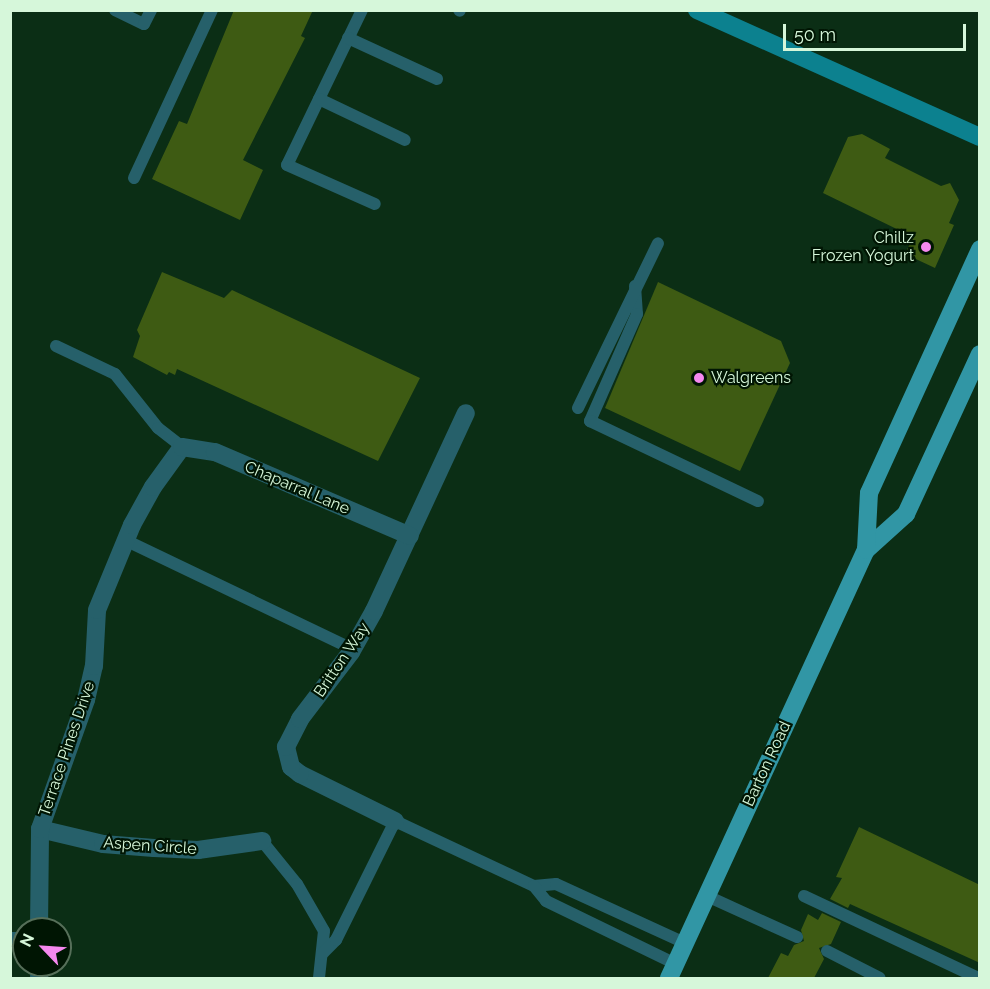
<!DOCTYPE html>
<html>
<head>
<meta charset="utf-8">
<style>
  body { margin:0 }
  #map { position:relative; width:990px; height:989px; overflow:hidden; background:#0b2e15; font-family:Raleway,sans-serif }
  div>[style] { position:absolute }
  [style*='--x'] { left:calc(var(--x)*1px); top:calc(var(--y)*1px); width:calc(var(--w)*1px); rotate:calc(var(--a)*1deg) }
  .building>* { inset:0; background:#3e5b13 }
  .lane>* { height:12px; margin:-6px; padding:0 6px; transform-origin:6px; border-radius:6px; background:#26606a }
  .street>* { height:18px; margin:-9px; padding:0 9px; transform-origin:9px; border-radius:9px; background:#26606a }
  .secondary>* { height:18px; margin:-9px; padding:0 9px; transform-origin:9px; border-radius:9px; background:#0c818f }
  .primary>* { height:18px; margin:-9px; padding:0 9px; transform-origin:9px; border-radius:9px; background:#3196a5 }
  .dots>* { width:16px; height:16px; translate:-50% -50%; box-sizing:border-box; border:3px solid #001503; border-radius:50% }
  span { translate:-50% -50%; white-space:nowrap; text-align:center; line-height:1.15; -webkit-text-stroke:4.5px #001503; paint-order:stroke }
  .poi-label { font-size:16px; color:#d6f7da }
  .right { translate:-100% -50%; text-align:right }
  .left { translate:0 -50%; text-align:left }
  .street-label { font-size:16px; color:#d6f7da }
  .frame { position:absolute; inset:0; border:12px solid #d6f7da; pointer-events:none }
  .north { position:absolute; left:12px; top:917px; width:60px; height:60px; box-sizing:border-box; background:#001503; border:2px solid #566f59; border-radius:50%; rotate:295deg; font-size:16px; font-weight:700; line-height:24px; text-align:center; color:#d6f7da }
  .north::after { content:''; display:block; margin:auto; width:21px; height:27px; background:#f589ef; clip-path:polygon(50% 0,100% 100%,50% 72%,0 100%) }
  .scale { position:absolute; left:783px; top:24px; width:183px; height:27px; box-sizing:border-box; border:3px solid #d6f7da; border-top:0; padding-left:8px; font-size:18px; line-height:21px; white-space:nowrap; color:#d6f7da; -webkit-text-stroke:4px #001503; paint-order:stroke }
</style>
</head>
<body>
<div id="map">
  <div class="building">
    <i style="clip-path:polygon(234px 10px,313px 10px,301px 36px,305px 38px,243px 160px,263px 170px,240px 220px,152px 179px,179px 121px,187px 124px)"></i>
    <i style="clip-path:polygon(862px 134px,890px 149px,885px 158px,941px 186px,950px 183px,959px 200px,949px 223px,954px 225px,935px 268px,905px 254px,913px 237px,823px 193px,848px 137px)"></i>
    <i style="clip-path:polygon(162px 272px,224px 298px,232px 290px,420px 378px,378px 461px,177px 369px,175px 375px,169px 372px,167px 375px,133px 357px,140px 336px,137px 330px)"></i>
    <i style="clip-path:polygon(658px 282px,781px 341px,790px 363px,740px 471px,605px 408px)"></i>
    <i style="clip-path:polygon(859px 827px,980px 885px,980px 963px,850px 904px,848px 908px,830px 899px,842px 878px,836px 877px)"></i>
    <i style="clip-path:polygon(822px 913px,841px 922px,831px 944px,819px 948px,824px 959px,814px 978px,768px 978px,781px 953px,788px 956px,794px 945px,804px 941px,801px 930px,808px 914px,818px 920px)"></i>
  </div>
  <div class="lane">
    <i style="--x:115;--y:10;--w:32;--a:26"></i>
    <i style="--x:144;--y:24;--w:16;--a:-63"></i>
    <i style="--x:362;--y:10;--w:172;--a:115.8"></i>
    <i style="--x:287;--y:165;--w:96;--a:23.9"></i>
    <i style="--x:459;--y:10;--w:1;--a:45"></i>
    <i style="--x:348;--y:38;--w:98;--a:24.7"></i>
    <i style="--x:319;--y:99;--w:95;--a:25.5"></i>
    <i style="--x:134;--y:178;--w:185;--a:-65.1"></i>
    <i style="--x:635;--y:286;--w:28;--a:86"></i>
    <i style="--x:637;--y:314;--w:117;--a:113.7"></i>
    <i style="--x:590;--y:421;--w:186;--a:25.5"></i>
    <i style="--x:56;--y:346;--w:65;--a:25.4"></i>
    <i style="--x:115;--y:374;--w:69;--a:51.5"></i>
    <i style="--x:158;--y:428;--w:31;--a:38"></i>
    <i style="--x:578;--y:408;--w:183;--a:-64.1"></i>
    <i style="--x:125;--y:540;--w:253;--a:25.6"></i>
    <i style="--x:262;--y:841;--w:55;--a:50.9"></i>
    <i style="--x:297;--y:884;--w:54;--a:60.1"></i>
    <i style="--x:324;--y:931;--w:47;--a:96.1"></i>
    <i style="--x:534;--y:886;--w:22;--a:-5"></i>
    <i style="--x:556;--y:884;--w:142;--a:24.6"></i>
    <i style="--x:707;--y:896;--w:99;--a:24.5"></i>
    <i style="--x:804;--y:896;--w:192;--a:25.2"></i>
    <i style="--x:10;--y:938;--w:14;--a:0"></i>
    <i style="--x:827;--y:951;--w:59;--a:27"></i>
    <i style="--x:322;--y:954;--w:20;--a:-45"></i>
    <i style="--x:336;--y:940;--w:133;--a:-63.6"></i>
    <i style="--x:395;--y:821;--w:153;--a:25.1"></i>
    <i style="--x:534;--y:886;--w:19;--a:51"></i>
    <i style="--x:546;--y:901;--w:144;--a:25.9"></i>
  </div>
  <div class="street">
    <i style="--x:395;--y:821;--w:106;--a:-153.7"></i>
    <i style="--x:300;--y:774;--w:11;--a:-142"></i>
    <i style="--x:291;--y:767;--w:21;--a:-104"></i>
    <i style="--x:286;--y:747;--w:31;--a:-63"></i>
    <i style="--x:300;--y:719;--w:84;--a:-52.7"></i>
    <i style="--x:351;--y:652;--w:47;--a:-60.7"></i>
    <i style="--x:374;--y:611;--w:218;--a:-65.1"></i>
    <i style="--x:40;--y:829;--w:65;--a:13.4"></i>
    <i style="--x:103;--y:844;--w:51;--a:4.5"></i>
    <i style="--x:154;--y:848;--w:44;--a:2.6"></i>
    <i style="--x:198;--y:850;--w:65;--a:-8"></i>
    <i style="--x:39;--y:929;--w:100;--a:-89.4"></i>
    <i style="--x:40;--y:829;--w:137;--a:-70.4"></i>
    <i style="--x:86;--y:700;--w:35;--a:-77"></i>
    <i style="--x:94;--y:666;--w:56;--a:-86.9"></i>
    <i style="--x:97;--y:610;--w:92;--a:-67.6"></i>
    <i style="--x:132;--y:525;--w:43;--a:-61.1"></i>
    <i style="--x:153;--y:487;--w:49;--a:-54.1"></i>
    <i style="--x:182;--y:447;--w:33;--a:9"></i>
    <i style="--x:215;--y:452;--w:212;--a:23.3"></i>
    <i style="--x:39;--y:978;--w:13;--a:-86"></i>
  </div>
  <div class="secondary">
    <i style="--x:697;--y:10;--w:310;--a:24.2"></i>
  </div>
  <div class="primary">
    <i style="--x:866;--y:550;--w:54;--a:-42"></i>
    <i style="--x:906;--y:514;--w:176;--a:-65.2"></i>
    <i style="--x:669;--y:978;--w:471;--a:-65.3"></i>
    <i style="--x:866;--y:550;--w:57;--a:-87"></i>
    <i style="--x:869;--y:493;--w:268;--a:-65.5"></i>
  </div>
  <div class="dots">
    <i style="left:926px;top:247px;background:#f589ef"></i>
    <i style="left:699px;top:378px;background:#f589ef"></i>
  </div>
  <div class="poi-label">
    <span class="right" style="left:914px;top:247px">Chillz<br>Frozen Yogurt</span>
    <span class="left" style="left:711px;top:378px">Walgreens</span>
  </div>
  <div class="street-label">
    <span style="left:297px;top:488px;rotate:23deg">Chaparral Lane</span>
    <span style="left:342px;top:660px;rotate:-56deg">Britton Way</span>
    <span style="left:67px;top:749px;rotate:-71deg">Terrace Pines Drive</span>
    <span style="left:767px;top:764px;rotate:-65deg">Barton Road</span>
    <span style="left:150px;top:846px;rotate:4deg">Aspen Circle</span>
  </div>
  <div class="frame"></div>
  <div class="north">N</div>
  <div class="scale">50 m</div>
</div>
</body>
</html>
